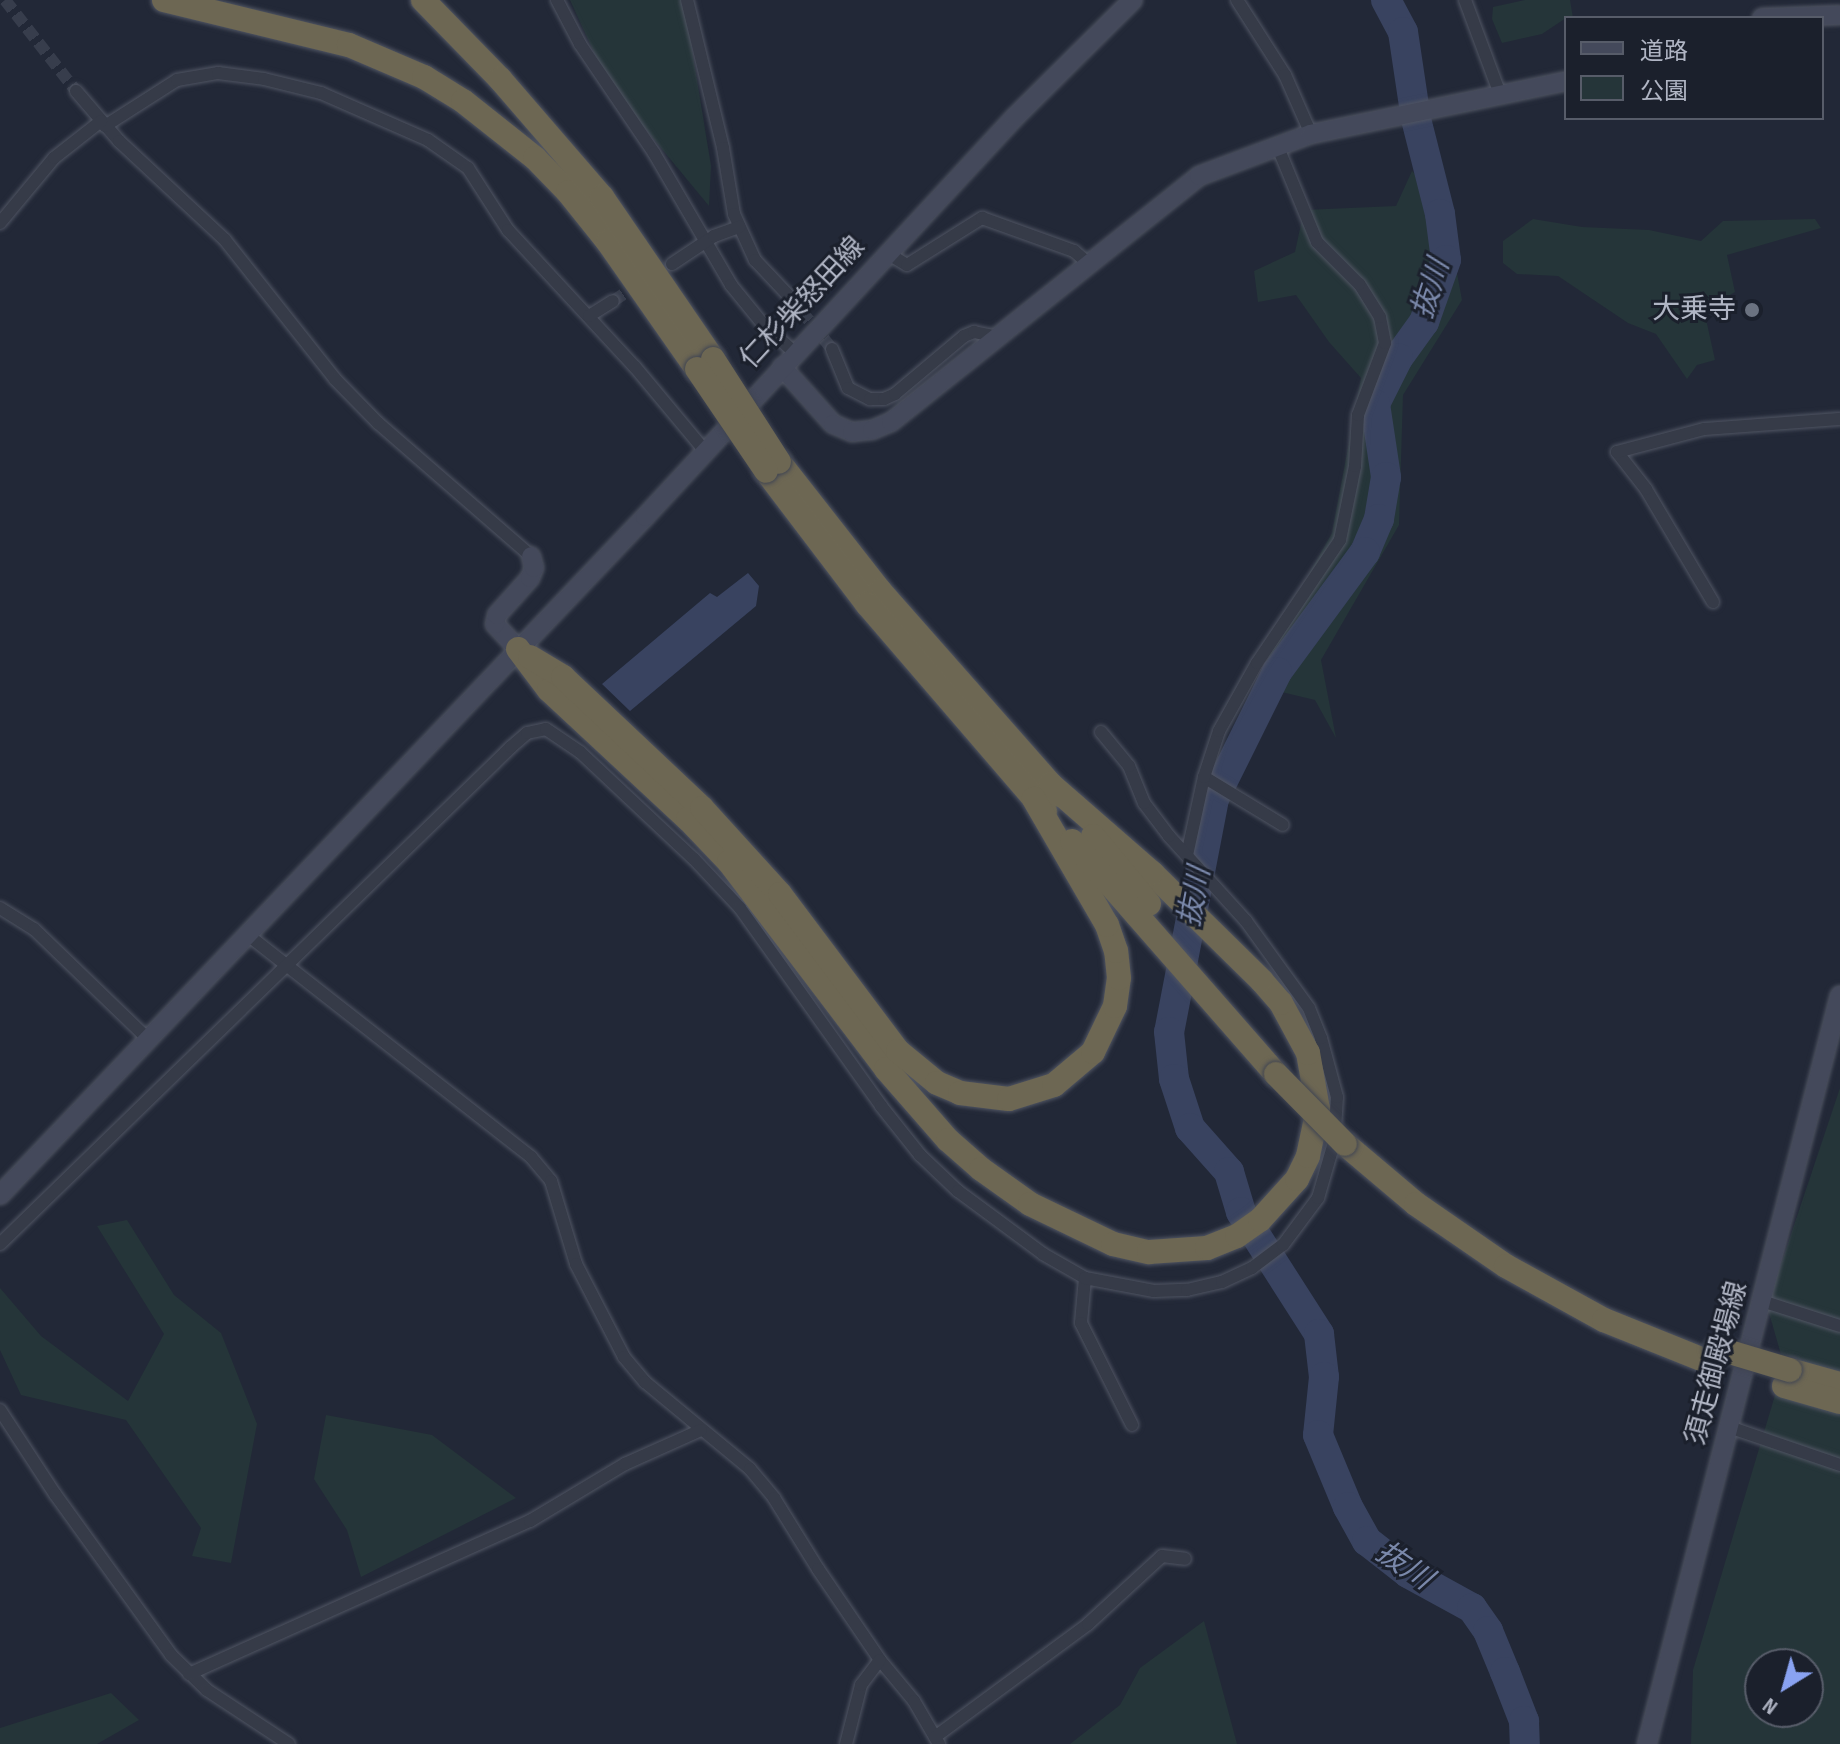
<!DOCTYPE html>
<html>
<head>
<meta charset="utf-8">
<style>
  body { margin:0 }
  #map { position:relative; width:1840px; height:1744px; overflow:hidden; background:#222837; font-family:"Sofia Sans Condensed","Noto Sans JP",sans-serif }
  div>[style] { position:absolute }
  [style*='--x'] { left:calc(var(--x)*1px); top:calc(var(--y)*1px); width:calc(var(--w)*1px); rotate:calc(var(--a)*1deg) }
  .green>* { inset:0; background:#253539 }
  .water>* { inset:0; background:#394360 }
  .river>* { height:30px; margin:-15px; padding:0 15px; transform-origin:15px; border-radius:15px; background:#394360 }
  .street-tunnel>* { height:12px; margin-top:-6px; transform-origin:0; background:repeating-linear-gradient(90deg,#373d4c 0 12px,transparent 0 18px) }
  .roads { filter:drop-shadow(0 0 2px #505563) drop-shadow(0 0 2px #505563) }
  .street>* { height:12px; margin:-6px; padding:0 6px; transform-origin:6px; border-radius:6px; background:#363b48 }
  .secondary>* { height:18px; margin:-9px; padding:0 9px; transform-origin:9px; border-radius:9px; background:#44495b }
  .highway>* { height:24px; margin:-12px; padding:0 12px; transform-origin:12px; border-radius:12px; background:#6d6753 }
  .bridges { filter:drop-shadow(0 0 2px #404553) drop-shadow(0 0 2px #404553) }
  .highway-bridge>* { height:24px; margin:-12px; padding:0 12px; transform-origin:12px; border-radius:12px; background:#6d6753 }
  .dots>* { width:22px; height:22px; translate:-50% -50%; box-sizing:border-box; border:4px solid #1b202c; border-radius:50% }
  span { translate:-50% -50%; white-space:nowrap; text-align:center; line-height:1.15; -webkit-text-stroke:6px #1b202c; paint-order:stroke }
  .street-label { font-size:28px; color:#b0b5c4 }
  .poi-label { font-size:28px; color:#b0b5c4 }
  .right { translate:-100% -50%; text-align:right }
  .water-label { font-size:30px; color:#7a88aa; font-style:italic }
  .legend { position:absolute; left:1564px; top:16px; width:260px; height:104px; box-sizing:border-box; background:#1b202c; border:2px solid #575c69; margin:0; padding:10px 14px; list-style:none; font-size:24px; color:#b0b5c4 }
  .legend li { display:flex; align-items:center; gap:16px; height:40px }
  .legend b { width:40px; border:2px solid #575c69 }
  .north { position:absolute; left:1744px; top:1648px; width:80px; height:80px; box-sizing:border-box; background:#1b202c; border:2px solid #575c69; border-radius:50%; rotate:217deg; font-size:22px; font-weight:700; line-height:32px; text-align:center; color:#b0b5c4 }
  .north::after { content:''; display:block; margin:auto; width:28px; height:36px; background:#89a2f1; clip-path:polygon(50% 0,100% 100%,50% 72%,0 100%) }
</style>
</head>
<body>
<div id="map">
  <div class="green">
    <i style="clip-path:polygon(570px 0,684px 0,711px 166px,709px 206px,609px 85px)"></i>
    <i style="clip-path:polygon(1525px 0,1570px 0,1573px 18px,1566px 18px,1542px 34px,1502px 43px,1492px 19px,1493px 7px)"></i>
    <i style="clip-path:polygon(1412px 171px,1444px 203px,1462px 300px,1403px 395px,1399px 525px,1321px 660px,1336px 738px,1315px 700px,1260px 687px,1274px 636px,1332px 533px,1361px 378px,1329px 342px,1296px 295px,1258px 302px,1254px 271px,1295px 252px,1304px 210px,1396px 206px)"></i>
    <i style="clip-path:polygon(1533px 219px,1582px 227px,1649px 230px,1701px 241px,1723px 221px,1815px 219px,1821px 228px,1727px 255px,1735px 292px,1704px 310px,1715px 360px,1697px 365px,1687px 379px,1656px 334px,1628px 323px,1558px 276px,1517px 274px,1503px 263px,1503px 241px)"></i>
    <i style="clip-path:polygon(evenodd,1840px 1088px,1840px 1744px,1691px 1744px,1693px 1670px,1784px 1365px,1767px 1306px,1840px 1088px,1760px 1664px,1808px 1664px,1808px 1712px,1760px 1712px,1760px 1664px)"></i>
    <i style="clip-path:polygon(127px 1220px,174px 1295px,221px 1333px,257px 1424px,231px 1563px,192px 1556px,201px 1528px,126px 1420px,21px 1395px,0 1350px,0 1288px,41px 1336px,128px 1401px,164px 1334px,97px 1226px)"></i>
    <i style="clip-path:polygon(326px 1415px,432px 1435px,516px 1498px,361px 1577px,347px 1530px,314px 1479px)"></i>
    <i style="clip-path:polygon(1204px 1621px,1237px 1744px,1070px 1744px,1120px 1705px,1140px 1668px)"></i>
    <i style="clip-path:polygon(111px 1693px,139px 1720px,97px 1744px,0 1744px,0 1728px)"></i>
  </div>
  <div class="water">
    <i style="clip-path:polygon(748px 573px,759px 586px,756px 606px,630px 711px,602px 684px,710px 593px,717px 597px)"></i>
  </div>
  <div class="river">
    <i style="--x:1386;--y:0;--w:36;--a:62"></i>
    <i style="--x:1403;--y:32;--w:88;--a:81.5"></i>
    <i style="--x:1416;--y:119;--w:98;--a:75.8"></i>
    <i style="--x:1440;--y:214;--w:46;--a:82.6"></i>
    <i style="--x:1446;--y:260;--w:66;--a:109.5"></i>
    <i style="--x:1424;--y:322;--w:44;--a:125.8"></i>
    <i style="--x:1398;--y:358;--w:51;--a:116.6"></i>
    <i style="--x:1375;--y:404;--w:74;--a:81.4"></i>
    <i style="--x:1386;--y:477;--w:43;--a:99.5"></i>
    <i style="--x:1379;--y:519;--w:36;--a:113"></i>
    <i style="--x:1365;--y:552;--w:149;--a:126.3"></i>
    <i style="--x:1277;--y:672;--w:142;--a:116.4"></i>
    <i style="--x:1214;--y:799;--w:237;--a:100.9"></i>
    <i style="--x:1169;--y:1032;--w:47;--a:83.9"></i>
    <i style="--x:1174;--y:1079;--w:52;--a:71.9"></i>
    <i style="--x:1190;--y:1128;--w:59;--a:48.4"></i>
    <i style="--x:1229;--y:1172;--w:42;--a:73.3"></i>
    <i style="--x:1241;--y:1212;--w:145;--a:57.4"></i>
    <i style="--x:1319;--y:1334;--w:43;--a:83.4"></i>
    <i style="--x:1324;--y:1377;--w:58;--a:95.9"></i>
    <i style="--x:1318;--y:1435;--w:78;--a:67.4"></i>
    <i style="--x:1348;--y:1507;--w:39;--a:61"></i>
    <i style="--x:1367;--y:1541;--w:52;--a:38"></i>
    <i style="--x:1408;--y:1573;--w:73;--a:28.7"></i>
    <i style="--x:1472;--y:1608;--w:28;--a:55"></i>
    <i style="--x:1488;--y:1631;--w:44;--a:67.5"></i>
    <i style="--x:1505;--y:1672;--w:53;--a:68.8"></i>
    <i style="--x:1524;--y:1721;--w:23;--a:88"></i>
  </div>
  <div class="street-tunnel">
    <i style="--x:5;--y:0;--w:115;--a:52"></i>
    <i style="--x:790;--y:297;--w:67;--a:51.1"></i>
    <i style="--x:613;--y:301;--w:33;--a:-33"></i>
  </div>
  <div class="roads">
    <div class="street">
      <i style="--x:557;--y:0;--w:50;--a:62.4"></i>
      <i style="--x:580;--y:44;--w:132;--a:55.8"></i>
      <i style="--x:654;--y:153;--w:153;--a:59.7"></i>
      <i style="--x:731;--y:285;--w:49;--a:50.8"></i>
      <i style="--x:762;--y:323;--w:45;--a:42.3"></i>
      <i style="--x:687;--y:0;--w:152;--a:76.3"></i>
      <i style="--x:723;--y:148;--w:67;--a:80.5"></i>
      <i style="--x:734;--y:214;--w:51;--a:65.5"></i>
      <i style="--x:755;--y:260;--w:51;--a:46.6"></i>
      <i style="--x:1237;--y:0;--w:89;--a:57.4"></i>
      <i style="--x:1285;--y:75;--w:64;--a:66.2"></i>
      <i style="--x:1465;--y:0;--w:100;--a:69.6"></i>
      <i style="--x:76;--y:91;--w:66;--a:49.3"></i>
      <i style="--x:119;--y:141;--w:145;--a:43"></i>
      <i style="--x:225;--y:240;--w:177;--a:51.6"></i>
      <i style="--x:335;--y:379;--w:62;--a:45.7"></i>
      <i style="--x:378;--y:423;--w:203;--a:41"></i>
      <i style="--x:105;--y:126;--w:85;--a:-32.6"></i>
      <i style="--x:177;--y:80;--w:42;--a:-9.7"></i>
      <i style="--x:218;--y:73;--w:46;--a:7.4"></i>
      <i style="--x:264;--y:79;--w:59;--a:13.8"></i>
      <i style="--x:321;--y:93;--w:117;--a:23.7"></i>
      <i style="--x:428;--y:140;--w:49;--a:35"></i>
      <i style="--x:468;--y:168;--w:74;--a:57.2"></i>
      <i style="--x:508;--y:230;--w:187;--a:47.2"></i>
      <i style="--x:635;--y:367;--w:109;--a:50.2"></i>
      <i style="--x:0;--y:223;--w:85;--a:-50.3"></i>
      <i style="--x:54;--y:158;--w:60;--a:-38.2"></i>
      <i style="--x:887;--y:253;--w:23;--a:31"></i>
      <i style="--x:907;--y:265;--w:89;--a:-32.1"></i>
      <i style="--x:982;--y:218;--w:98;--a:19.7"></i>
      <i style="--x:1074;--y:251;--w:21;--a:41"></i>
      <i style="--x:672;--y:264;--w:50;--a:-33.7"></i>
      <i style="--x:714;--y:236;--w:27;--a:-20"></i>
      <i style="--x:589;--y:316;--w:28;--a:-32"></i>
      <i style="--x:832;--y:349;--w:42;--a:67.7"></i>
      <i style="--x:848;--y:388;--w:25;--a:27"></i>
      <i style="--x:870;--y:399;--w:14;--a:0"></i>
      <i style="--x:884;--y:399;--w:12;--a:-24"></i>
      <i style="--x:895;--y:394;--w:90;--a:-40"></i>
      <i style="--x:964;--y:336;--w:11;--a:-22"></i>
      <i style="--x:974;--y:332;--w:24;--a:12"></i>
      <i style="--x:1713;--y:602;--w:131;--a:-120.7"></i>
      <i style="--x:1646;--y:489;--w:47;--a:-128.1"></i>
      <i style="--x:1617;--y:452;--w:90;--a:-14.8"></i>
      <i style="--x:1704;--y:429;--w:136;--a:-4.2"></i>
      <i style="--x:1204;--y:777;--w:92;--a:31.3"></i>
      <i style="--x:1187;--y:855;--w:80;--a:-77.7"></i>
      <i style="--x:1204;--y:777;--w:48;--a:-71.9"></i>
      <i style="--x:1219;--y:731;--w:78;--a:-60.8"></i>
      <i style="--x:1257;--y:663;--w:148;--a:-56"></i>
      <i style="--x:1340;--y:540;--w:76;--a:-78.5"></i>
      <i style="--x:1355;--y:466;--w:51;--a:-86.6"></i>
      <i style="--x:1358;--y:415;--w:77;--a:-69.4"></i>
      <i style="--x:1385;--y:343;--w:26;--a:-101"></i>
      <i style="--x:1380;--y:317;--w:39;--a:-122"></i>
      <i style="--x:1359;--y:284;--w:59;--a:-135"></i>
      <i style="--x:1317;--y:242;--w:105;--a:-112.4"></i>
      <i style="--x:0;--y:908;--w:40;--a:32"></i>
      <i style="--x:34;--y:929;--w:158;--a:44"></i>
      <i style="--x:248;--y:935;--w:360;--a:38.1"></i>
      <i style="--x:531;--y:1157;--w:31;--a:50"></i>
      <i style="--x:551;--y:1181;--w:87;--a:73.2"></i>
      <i style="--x:576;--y:1264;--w:105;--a:62.7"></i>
      <i style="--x:624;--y:1357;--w:33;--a:50"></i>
      <i style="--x:645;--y:1382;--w:136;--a:39.6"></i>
      <i style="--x:750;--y:1469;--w:38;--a:50"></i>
      <i style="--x:774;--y:1498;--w:84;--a:58.2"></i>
      <i style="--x:818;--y:1569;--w:110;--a:55.7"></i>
      <i style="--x:880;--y:1660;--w:53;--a:50.3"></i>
      <i style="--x:914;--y:1701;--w:50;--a:59.8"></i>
      <i style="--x:0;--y:1244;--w:713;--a:-44.2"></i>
      <i style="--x:511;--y:747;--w:21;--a:-41"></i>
      <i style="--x:527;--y:733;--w:19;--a:-12"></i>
      <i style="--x:546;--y:729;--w:41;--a:34.1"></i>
      <i style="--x:580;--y:752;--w:156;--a:43.2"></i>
      <i style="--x:694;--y:859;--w:67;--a:46.8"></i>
      <i style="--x:740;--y:908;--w:243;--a:54.5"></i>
      <i style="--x:881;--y:1106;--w:63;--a:51.5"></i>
      <i style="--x:920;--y:1155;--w:52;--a:43.5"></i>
      <i style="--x:958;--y:1191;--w:106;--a:36.5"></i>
      <i style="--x:1043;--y:1254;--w:48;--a:29.7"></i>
      <i style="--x:1085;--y:1278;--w:45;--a:95.1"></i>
      <i style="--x:1081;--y:1323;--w:114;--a:63.4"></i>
      <i style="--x:1085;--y:1278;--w:70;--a:10.7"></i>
      <i style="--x:1154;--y:1291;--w:33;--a:-2"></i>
      <i style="--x:1187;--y:1290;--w:36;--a:-13"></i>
      <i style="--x:1222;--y:1282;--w:33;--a:-25"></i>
      <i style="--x:1252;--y:1268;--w:39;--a:-37"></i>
      <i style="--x:1283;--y:1245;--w:59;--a:-53.3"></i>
      <i style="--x:1318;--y:1198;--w:57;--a:-73.8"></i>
      <i style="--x:1334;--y:1143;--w:46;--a:-86.3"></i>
      <i style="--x:1337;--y:1097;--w:61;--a:-105.2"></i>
      <i style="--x:1321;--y:1038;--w:32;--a:-112"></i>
      <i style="--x:1309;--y:1008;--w:107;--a:-125.9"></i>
      <i style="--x:1246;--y:921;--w:115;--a:-132.2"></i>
      <i style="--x:1169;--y:836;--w:41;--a:-127.1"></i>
      <i style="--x:1144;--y:803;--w:40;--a:-112"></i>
      <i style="--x:1129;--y:766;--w:44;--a:-129.5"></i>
      <i style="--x:1762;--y:1301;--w:82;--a:17.8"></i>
      <i style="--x:0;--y:1410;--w:100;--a:56.8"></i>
      <i style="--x:55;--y:1494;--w:198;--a:54.2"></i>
      <i style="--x:171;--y:1655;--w:50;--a:44.2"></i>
      <i style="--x:207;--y:1690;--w:98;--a:33.4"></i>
      <i style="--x:1729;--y:1427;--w:117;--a:18.9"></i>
      <i style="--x:189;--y:1674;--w:374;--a:-24.2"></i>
      <i style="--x:530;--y:1521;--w:111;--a:-31"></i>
      <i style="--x:625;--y:1464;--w:83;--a:-24.1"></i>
      <i style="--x:935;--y:1737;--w:190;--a:-36.4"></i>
      <i style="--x:1088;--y:1624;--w:100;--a:-42.6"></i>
      <i style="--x:1162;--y:1556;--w:23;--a:7"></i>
      <i style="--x:846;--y:1744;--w:61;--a:-75.7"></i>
      <i style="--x:861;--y:1685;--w:31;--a:-53"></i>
    </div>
    <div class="secondary">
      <i style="--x:1762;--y:18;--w:78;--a:-2.2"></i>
      <i style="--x:782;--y:367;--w:76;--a:48.2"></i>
      <i style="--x:833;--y:424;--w:21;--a:23"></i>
      <i style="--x:852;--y:432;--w:20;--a:-6"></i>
      <i style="--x:872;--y:430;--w:21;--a:-23"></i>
      <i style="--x:891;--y:422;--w:394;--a:-38.6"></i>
      <i style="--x:1199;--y:176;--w:120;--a:-20.6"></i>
      <i style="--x:1311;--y:134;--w:260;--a:-11.7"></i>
      <i style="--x:518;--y:649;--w:34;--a:-133"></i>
      <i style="--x:495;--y:624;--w:9;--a:-77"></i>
      <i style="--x:497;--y:615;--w:50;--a:-48.3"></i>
      <i style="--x:530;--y:578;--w:11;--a:-68"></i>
      <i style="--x:534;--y:568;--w:12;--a:-104"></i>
      <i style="--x:0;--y:1195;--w:936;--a:-46.43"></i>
      <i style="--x:645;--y:517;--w:545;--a:-47.23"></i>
      <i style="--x:1015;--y:117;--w:166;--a:-44.8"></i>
      <i style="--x:1647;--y:1744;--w:773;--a:-75.55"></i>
    </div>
    <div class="highway">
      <i style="--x:164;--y:0;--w:190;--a:13.7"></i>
      <i style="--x:349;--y:45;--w:82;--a:23.1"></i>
      <i style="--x:424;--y:77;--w:46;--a:31.6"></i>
      <i style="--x:463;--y:101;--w:92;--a:38.4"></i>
      <i style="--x:535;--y:158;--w:47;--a:45.9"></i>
      <i style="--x:568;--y:192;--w:64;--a:51.3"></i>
      <i style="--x:608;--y:242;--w:155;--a:55"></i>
      <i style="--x:423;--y:0;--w:110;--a:45.7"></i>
      <i style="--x:500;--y:79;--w:156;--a:49.2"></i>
      <i style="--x:602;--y:197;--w:196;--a:55.6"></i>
      <i style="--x:779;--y:462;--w:164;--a:51.9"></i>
      <i style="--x:880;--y:591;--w:272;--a:48.6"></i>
      <i style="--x:766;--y:471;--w:167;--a:52.8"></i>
      <i style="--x:867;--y:604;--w:273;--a:49.3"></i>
      <i style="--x:518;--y:649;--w:51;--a:52.9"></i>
      <i style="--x:549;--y:690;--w:190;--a:42.9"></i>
      <i style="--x:688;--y:819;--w:59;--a:46.4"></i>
      <i style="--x:729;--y:862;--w:260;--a:52.8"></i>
      <i style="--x:886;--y:1069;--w:94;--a:48.9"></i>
      <i style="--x:948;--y:1140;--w:44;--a:41.3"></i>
      <i style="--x:981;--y:1169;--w:60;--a:35.5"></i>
      <i style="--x:1030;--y:1204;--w:92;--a:25.7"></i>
      <i style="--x:1113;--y:1244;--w:37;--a:13"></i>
      <i style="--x:1149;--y:1252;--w:58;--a:-3.9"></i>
      <i style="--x:1207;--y:1248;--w:32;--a:-22"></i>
      <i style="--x:1237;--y:1236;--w:28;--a:-35"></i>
      <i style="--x:1260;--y:1220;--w:55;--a:-47.9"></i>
      <i style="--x:1297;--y:1179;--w:25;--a:-64"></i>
      <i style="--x:1308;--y:1156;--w:48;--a:-78"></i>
      <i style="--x:1318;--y:1109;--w:57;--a:-100.1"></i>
      <i style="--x:1308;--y:1053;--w:57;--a:-118.4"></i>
      <i style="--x:1281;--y:1003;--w:30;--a:-131"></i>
      <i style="--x:1261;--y:980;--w:153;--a:-135.5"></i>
      <i style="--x:1152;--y:873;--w:135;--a:-138.9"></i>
      <i style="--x:530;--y:657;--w:39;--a:31"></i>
      <i style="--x:563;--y:677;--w:191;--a:43.3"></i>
      <i style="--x:702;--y:808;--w:116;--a:47.8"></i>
      <i style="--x:780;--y:894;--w:196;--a:53.1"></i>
      <i style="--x:898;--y:1051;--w:50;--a:39.4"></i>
      <i style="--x:937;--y:1083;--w:25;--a:23"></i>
      <i style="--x:960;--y:1093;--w:49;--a:7"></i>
      <i style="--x:1009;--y:1099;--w:47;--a:-17.3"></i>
      <i style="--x:1054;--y:1085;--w:51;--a:-40.2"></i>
      <i style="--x:1093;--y:1052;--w:51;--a:-64.4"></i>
      <i style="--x:1115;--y:1006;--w:28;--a:-82"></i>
      <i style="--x:1119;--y:978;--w:27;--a:-96"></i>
      <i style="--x:1116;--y:951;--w:28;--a:-109"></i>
      <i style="--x:1107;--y:925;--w:146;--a:-120.1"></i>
      <i style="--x:1093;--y:836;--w:88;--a:50.5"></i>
      <i style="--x:1072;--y:841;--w:310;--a:48.8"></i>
      <i style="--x:1345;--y:1144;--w:93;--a:40.2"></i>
      <i style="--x:1416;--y:1204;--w:109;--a:34.6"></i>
      <i style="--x:1506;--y:1266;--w:112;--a:28.9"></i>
      <i style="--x:1604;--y:1320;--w:115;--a:21.9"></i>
      <i style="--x:1790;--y:1370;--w:52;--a:15.6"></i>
      <i style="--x:1784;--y:1386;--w:58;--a:15.9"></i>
    </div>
  </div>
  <div class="bridges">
    <div class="highway-bridge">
      <i style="--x:713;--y:359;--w:122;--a:57.3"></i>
      <i style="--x:697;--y:369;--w:123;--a:55.9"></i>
      <i style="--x:1276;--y:1074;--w:98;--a:45.4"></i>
      <i style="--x:1716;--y:1348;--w:77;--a:16.6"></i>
    </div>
  </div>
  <div class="dots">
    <i style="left:1752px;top:310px;background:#6b7280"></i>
  </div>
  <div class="street-label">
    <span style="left:803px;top:303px;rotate:-47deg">仁杉柴怒田線</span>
    <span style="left:1717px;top:1363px;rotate:-75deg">須走御殿場線</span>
  </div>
  <div class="poi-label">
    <span class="right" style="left:1736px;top:310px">大乗寺</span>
  </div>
  <div class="water-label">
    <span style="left:1431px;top:289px;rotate:-72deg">抜川</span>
    <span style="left:1195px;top:897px;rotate:-79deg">抜川</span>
    <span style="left:1404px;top:1566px;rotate:34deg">抜川</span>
  </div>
  <ul class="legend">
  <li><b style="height:10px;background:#44495b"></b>道路</li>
  <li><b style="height:22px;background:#253539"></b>公園</li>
  </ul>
  <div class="north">N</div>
</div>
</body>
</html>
